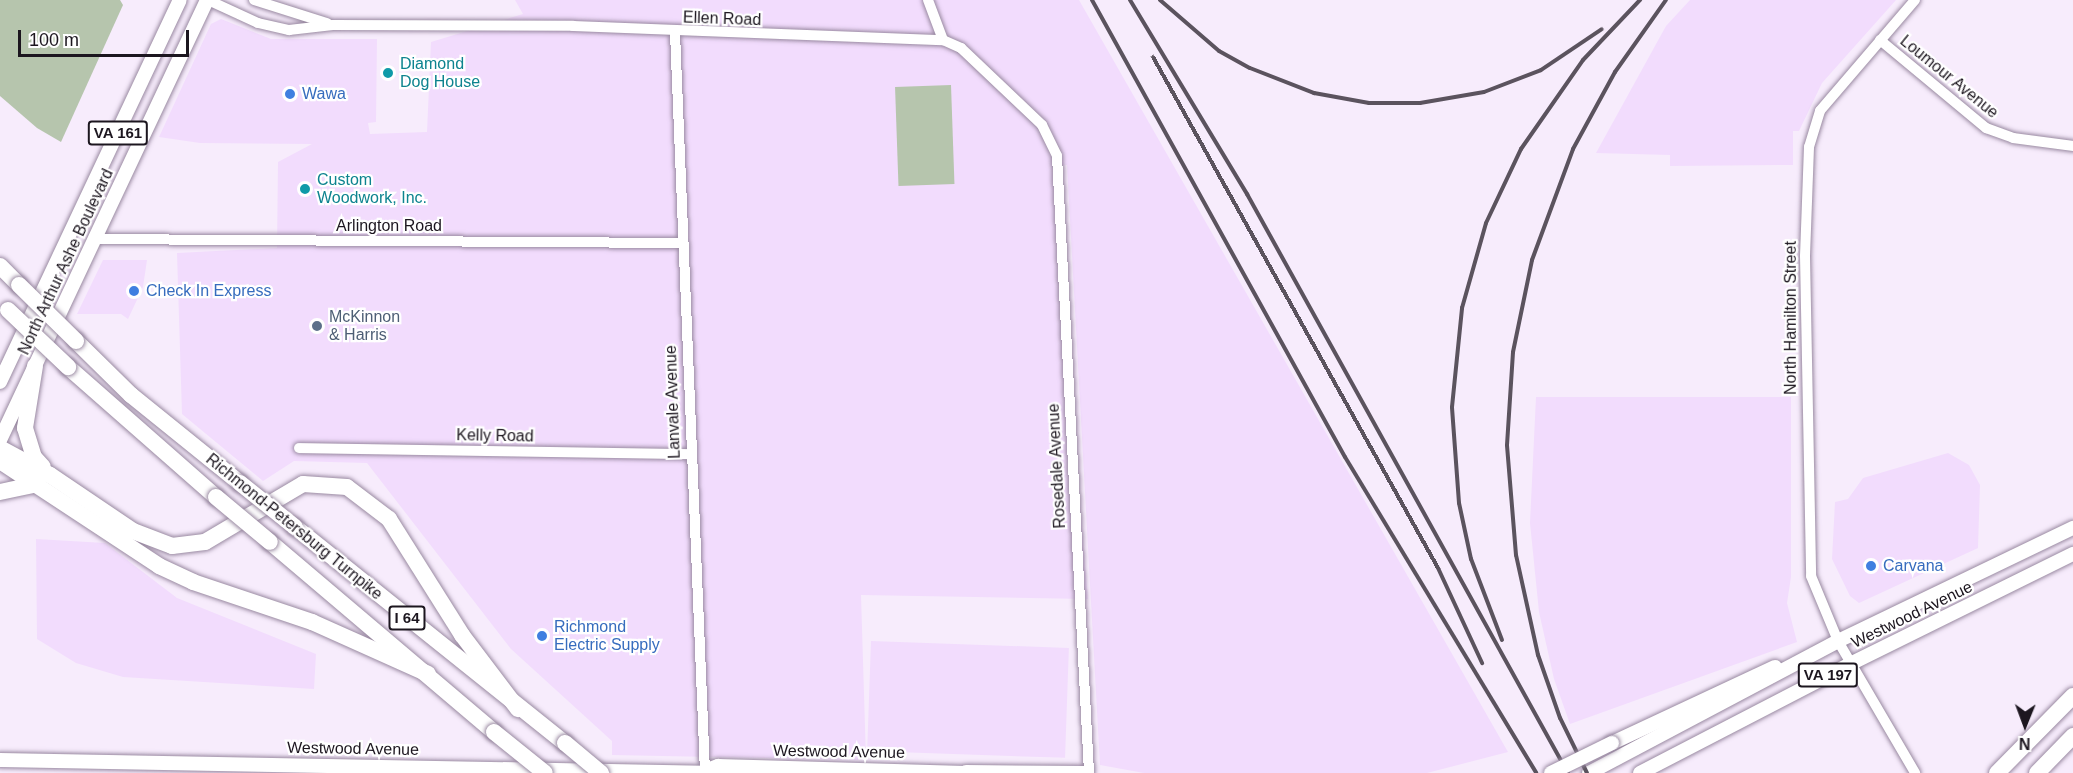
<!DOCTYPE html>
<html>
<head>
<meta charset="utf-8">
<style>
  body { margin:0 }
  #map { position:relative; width:2073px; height:773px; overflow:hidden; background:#f7ecfc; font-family:Arial,sans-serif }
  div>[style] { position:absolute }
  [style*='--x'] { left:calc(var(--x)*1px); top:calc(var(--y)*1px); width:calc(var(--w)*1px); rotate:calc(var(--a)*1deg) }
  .built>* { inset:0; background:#f2dcfd; transform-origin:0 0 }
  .green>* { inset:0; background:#b6c5ad; transform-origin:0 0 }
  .roads { filter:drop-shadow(0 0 2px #9989a1) drop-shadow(0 0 2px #9989a1) }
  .minor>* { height:10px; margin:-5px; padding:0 5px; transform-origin:5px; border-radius:5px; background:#fff }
  .major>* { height:14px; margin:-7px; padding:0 7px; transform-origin:7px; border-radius:7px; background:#fff }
  .highway>* { height:16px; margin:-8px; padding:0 8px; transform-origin:8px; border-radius:8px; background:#fff }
  .rail>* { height:4px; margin:-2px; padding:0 2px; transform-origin:2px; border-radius:2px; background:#5b535e }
  .bridges { filter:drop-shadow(0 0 2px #9989a1) drop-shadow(0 0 2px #9989a1) }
  .major-bridge>* { height:14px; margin:-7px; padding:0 7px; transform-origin:7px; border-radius:7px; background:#fff }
  .highway-bridge>* { height:16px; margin:-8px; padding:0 8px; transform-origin:8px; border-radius:8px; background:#fff }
  .dots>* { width:16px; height:16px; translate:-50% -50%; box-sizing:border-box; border:3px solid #fff; border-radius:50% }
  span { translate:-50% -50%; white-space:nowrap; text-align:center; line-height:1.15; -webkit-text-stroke:4.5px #fff; paint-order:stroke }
  .shield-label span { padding:2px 4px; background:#fff; border:2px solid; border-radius:4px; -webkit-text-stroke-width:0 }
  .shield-label { font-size:15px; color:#1c161f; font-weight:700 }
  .street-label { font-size:16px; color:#1c161f }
  .culture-label { font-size:16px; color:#0d838f }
  .left { translate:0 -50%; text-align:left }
  .shop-label { font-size:16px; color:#366cbe }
  .service-label { font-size:16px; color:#4e5e75 }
  .north { position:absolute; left:1995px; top:695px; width:60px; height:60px; -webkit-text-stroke:4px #fff; paint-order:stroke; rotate:181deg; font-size:16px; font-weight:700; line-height:24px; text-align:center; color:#1c161f }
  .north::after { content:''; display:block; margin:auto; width:21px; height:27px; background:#1c161f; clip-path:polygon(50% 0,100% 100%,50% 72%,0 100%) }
  .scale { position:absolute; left:18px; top:30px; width:171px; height:27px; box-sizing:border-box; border:3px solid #1c161f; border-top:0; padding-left:8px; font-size:18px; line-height:21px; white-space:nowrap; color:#1c161f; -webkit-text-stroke:4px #fff; paint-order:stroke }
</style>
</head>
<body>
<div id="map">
  <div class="built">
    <i style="clip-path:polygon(515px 0,1079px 0,1508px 752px,1427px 773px,1144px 773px,1100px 765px,1067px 165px,1052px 166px,1088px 599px,861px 595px,866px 760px,612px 755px,612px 741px,511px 649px,367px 463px,294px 461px,263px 481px,182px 414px,177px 253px,277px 248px,278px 162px,312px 144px,200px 143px,159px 137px,211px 24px,221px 19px,271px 39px,377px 39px,376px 122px,368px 123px,370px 134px,427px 132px,431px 42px,523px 14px)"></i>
    <i style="clip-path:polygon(1690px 0,1896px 0,1822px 83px,1799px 131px,1793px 131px,1793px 165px,1670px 166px,1670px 155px,1596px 153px,1666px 26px)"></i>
    <i style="clip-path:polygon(103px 260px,147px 260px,143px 287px,128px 319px,121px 314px,77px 314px)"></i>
    <i style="clip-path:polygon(1536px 397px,1791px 397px,1791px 577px,1787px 603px,1797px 642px,1570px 724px,1554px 679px,1539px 612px,1530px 523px)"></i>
    <i style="clip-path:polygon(1948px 453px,1969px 465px,1980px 485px,1978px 548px,1859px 603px,1850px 596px,1832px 559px,1835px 502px,1848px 499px,1863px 478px)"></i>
    <i style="clip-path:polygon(36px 539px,105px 543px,177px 598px,316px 654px,314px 689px,123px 677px,76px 663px,37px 639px)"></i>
    <i style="left:871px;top:641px;width:198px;height:110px;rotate:2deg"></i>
  </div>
  <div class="green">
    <i style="clip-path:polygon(0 0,120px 0,123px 5px,61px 142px,37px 128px,0 96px)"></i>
    <i style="left:951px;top:85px;width:99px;height:56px;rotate:88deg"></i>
  </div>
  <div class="roads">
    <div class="minor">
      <i style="--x:208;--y:0;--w:55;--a:24.7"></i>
      <i style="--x:258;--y:23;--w:32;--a:13"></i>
      <i style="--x:289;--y:30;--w:44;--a:-6.5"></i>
      <i style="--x:333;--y:25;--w:240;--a:0.2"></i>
      <i style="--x:573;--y:26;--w:370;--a:2.2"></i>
      <i style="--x:943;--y:40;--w:20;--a:24"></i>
      <i style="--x:961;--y:48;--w:112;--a:43.5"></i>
      <i style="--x:1042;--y:125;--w:34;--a:64"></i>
      <i style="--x:1057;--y:156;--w:618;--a:87.03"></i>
      <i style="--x:254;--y:0;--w:77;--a:17.5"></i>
      <i style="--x:928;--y:0;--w:43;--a:69.4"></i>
      <i style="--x:1915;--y:0;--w:146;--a:130.6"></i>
      <i style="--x:1820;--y:111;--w:38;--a:107"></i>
      <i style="--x:1809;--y:147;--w:109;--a:92.1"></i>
      <i style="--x:1805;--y:256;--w:320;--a:88.9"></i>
      <i style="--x:1811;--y:576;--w:70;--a:67.4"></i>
      <i style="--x:1838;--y:641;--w:153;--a:59.7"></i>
      <i style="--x:675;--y:32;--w:742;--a:87.68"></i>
      <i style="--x:1880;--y:40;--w:138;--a:39.7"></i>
      <i style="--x:1986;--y:128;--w:29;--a:20"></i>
      <i style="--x:2013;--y:138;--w:61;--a:7.6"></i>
      <i style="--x:94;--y:239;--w:589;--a:0.39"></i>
      <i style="--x:299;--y:448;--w:391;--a:0.9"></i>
    </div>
    <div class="major">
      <i style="--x:0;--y:382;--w:422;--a:-64.8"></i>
      <i style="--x:0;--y:440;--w:486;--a:-64.8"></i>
      <i style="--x:1612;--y:743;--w:180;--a:-25"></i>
      <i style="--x:0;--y:760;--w:717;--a:1.04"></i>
      <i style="--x:707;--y:770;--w:12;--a:-20"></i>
      <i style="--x:718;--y:766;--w:256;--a:1.6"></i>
      <i style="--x:966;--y:772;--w:118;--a:0.5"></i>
      <i style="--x:1589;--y:773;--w:282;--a:-27.9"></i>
      <i style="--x:1838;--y:641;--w:261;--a:-25.7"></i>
      <i style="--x:1640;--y:773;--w:237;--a:-27.4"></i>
      <i style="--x:1850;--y:664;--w:249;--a:-26.3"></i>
    </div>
    <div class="highway">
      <i style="--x:0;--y:266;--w:27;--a:45"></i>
      <i style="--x:76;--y:341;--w:77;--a:44.5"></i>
      <i style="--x:131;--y:395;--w:140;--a:38.9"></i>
      <i style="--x:35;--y:366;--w:63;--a:99.2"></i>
      <i style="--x:25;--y:428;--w:30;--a:73"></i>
      <i style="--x:34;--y:457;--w:13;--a:48"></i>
      <i style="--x:68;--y:367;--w:197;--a:41.3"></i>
      <i style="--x:0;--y:448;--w:57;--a:28.4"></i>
      <i style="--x:50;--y:475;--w:100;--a:34"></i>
      <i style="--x:133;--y:531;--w:42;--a:21"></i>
      <i style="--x:172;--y:546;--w:33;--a:-7"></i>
      <i style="--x:205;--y:542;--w:114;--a:-30.6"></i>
      <i style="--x:303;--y:484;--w:44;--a:3.9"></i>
      <i style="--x:347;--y:487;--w:53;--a:37.3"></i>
      <i style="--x:389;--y:519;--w:137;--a:57.8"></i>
      <i style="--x:462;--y:635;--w:93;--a:52.9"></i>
      <i style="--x:0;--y:461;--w:191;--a:33.4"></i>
      <i style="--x:159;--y:566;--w:38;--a:25"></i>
      <i style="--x:193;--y:582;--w:126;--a:18.6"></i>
      <i style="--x:312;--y:622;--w:127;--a:24.1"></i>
      <i style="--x:0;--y:492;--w:39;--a:-12"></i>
      <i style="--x:295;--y:527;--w:346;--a:38.7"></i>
      <i style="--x:270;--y:542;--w:294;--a:40.3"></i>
      <i style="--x:1997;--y:773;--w:108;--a:-45.4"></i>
      <i style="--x:2037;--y:773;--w:52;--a:-45.8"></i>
    </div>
  </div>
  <div class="rail">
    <i style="--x:1092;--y:0;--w:522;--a:61.03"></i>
    <i style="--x:1345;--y:457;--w:369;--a:58.8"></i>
    <i style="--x:1130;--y:0;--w:227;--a:58.9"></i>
    <i style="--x:1247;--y:194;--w:662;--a:61"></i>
    <i style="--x:1160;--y:0;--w:78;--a:40.8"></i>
    <i style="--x:1219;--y:51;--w:35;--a:29"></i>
    <i style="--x:1250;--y:68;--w:69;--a:21.3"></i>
    <i style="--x:1314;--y:93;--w:56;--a:10.3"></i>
    <i style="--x:1369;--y:103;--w:51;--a:0"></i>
    <i style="--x:1420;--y:103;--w:65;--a:-9.8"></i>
    <i style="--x:1484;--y:92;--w:61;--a:-21.1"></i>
    <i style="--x:1541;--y:70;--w:73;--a:-33.9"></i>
    <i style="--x:1153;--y:57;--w:585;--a:60.85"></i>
    <i style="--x:1438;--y:568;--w:105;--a:65.1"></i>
    <i style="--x:1502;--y:640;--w:87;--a:-110.9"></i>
    <i style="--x:1471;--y:559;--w:57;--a:-102.1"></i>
    <i style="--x:1459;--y:503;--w:96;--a:-94.2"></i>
    <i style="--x:1452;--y:407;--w:100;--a:-84.2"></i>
    <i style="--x:1462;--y:308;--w:88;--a:-74.2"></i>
    <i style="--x:1486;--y:223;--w:82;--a:-64.7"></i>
    <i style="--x:1521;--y:149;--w:108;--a:-55.1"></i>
    <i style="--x:1583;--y:60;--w:83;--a:-46.5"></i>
    <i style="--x:1587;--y:773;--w:61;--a:-116.1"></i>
    <i style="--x:1560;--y:718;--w:67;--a:-109.2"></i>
    <i style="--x:1538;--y:655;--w:102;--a:-102.4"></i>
    <i style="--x:1516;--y:555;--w:110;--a:-94.7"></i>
    <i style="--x:1507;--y:445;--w:93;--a:-86.3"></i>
    <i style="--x:1513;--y:352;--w:94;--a:-78.3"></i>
    <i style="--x:1532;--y:260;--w:118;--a:-69.7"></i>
    <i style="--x:1573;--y:149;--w:88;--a:-61.4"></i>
    <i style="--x:1615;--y:72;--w:88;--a:-54.7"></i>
  </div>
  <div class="bridges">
    <div class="major-bridge">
      <i style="--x:1551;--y:773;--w:68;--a:-26.2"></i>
    </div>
    <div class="highway-bridge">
      <i style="--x:19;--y:285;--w:80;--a:44.5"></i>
      <i style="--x:8;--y:310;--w:83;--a:43.5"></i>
      <i style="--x:240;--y:483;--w:70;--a:38.7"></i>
      <i style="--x:216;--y:497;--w:70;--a:39.8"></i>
      <i style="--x:494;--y:732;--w:65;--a:38.8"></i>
      <i style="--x:565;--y:743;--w:47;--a:39.8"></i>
    </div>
  </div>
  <div class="dots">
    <i style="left:388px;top:73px;background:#0f9aa8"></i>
    <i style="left:290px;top:94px;background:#3f7fe0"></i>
    <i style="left:305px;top:189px;background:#0f9aa8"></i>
    <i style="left:134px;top:291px;background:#3f7fe0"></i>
    <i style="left:317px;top:326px;background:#5c6f8a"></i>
    <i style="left:1871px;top:566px;background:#3f7fe0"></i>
    <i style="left:542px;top:636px;background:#3f7fe0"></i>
  </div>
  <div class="shield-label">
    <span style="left:118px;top:133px">VA 161</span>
    <span style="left:407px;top:618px">I 64</span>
    <span style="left:1828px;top:675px">VA 197</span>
  </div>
  <div class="street-label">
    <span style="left:722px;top:19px;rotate:2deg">Ellen Road</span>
    <span style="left:1949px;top:77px;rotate:39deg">Loumour Avenue</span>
    <span style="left:389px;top:226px">Arlington Road</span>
    <span style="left:66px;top:262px;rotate:-65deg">North Arthur Ashe Boulevard</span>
    <span style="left:1791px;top:318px;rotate:-90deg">North Hamilton Street</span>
    <span style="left:673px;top:402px;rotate:-92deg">Lanvale Avenue</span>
    <span style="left:495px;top:436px;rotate:1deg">Kelly Road</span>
    <span style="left:1057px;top:466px;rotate:-93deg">Rosedale Avenue</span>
    <span style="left:294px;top:527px;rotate:39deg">Richmond-Petersburg Turnpike</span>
    <span style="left:1912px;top:615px;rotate:-26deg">Westwood Avenue</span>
    <span style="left:353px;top:749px;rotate:1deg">Westwood Avenue</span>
    <span style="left:839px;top:752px;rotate:1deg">Westwood Avenue</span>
  </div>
  <div class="culture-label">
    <span class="left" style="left:400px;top:73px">Diamond<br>Dog House</span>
    <span class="left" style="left:317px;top:189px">Custom<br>Woodwork, Inc.</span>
  </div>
  <div class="shop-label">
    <span class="left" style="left:302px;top:94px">Wawa</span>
    <span class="left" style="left:146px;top:291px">Check In Express</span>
    <span class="left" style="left:1883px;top:566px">Carvana</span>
    <span class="left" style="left:554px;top:636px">Richmond<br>Electric Supply</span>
  </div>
  <div class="service-label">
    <span class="left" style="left:329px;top:326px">McKinnon<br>&amp; Harris</span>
  </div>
  <div class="north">N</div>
  <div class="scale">100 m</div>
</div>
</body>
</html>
